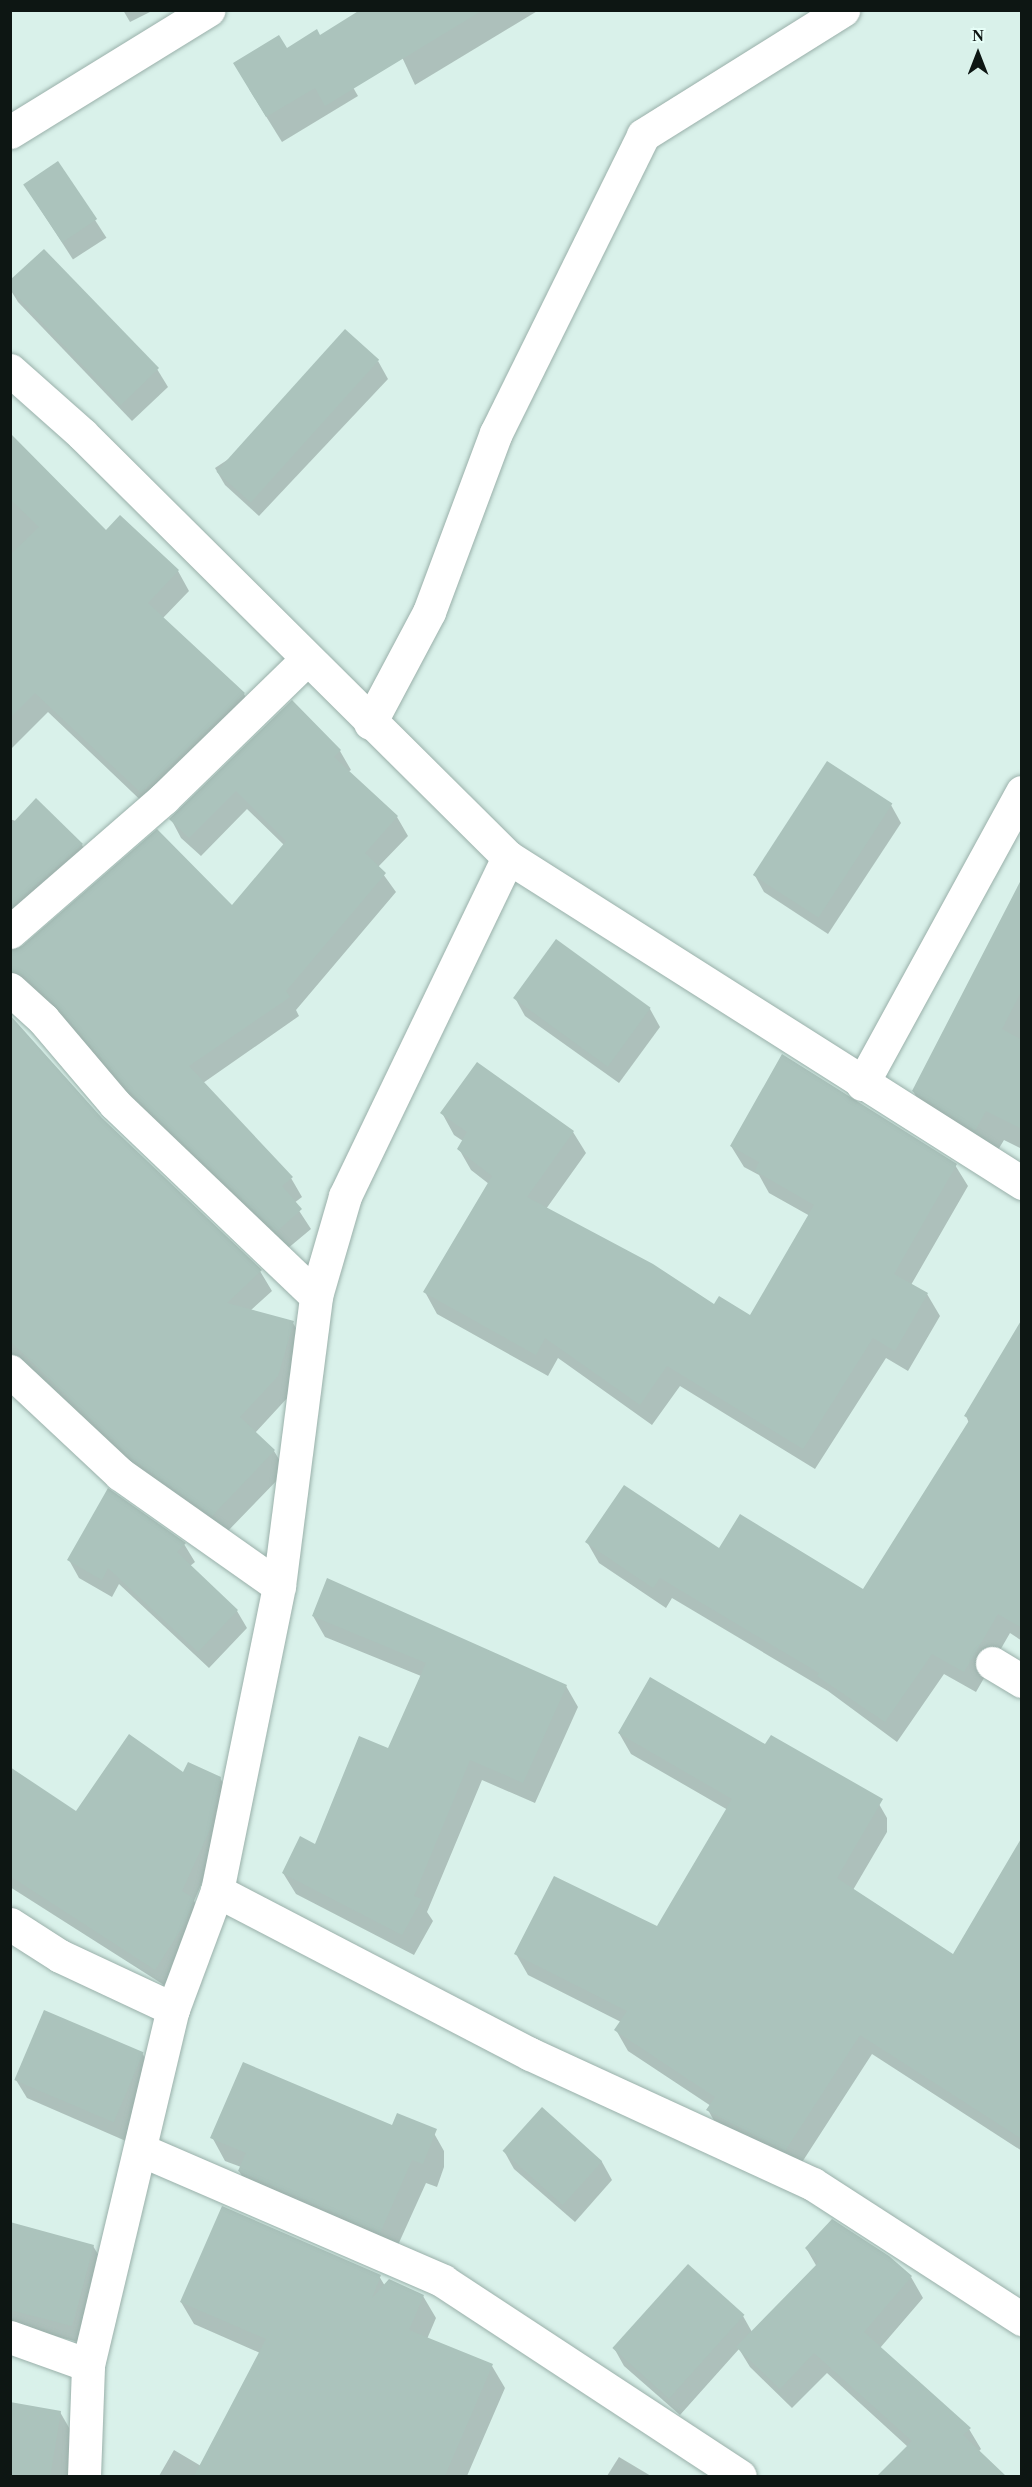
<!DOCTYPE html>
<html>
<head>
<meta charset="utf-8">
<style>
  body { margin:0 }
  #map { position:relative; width:1032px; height:2487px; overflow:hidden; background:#d9f1ea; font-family:Georgia,serif }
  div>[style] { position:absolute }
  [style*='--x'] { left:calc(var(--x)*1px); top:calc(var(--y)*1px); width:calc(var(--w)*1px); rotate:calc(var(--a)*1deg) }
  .shadow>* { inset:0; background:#0003; transform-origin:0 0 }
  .building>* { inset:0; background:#abc3bc; transform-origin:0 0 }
  .roads { filter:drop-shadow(0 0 2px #9ab0aa) drop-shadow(0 0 2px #9ab0aa) }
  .minor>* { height:33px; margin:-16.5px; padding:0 16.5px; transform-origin:16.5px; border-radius:16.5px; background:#fff }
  span { translate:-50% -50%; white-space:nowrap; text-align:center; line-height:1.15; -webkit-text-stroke:5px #e6fef7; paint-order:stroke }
  .frame { position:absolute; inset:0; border:12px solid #0d1613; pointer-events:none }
  .north { position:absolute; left:948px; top:24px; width:60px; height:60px; -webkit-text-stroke:4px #e6fef7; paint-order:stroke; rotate:0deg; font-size:16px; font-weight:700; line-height:24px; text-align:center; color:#0d1613 }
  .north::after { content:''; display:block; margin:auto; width:21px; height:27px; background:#0d1613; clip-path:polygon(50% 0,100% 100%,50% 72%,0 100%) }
</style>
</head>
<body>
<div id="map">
  <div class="shadow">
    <i style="clip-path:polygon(123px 10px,154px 10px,130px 22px)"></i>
    <i style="clip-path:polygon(380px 10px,539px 10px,415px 85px)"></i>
    <i style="clip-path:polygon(323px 35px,358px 96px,282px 142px,249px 89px,286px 50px)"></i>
    <i style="left:58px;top:163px;width:89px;height:40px;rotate:57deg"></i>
    <i style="clip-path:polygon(10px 289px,157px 369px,168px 387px,132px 421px,18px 302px)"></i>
    <i style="clip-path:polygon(378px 361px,388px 379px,259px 516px,225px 485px,215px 468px)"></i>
    <i style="clip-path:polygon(11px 436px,106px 532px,178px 571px,189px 591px,162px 619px,244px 694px,255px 714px,153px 812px,48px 712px,10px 750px)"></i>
    <i style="clip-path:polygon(292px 702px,340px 751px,351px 770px,348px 772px,397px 817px,408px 836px,378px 867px,396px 892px,296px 1010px,299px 1016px,203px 1083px,291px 1178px,302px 1197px,294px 1203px,311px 1229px,287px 1249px,10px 981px,10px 950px,232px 907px,284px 845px,247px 809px,201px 856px,181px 838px,171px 819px)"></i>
    <i style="clip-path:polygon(891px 805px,901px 823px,828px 934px,764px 892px,754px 874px)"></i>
    <i style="clip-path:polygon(10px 819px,82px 845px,92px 863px,10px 934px)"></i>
    <i style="clip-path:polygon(1022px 893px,1022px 1149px,1004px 1140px,992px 1160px,930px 1120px,913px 1091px)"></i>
    <i style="clip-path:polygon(515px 998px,650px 1009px,660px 1027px,619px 1083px,525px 1016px)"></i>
    <i style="clip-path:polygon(10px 1017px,101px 1119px,260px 1271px,272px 1291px,250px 1311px,293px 1323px,304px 1342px,290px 1395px,255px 1433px,274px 1451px,286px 1471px,224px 1535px,10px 1376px)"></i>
    <i style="clip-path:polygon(478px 1064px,573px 1132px,586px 1153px,546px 1209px,715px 1306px,751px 1317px,810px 1216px,769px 1193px,759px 1175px,744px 1167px,731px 1146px,955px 1165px,968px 1186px,911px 1285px,927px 1294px,940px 1316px,908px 1371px,886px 1358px,815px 1469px,680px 1386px,652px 1425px,558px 1358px,548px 1376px,437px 1314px,425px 1292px,489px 1184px,471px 1170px,459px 1149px,463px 1141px,454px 1135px,442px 1113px)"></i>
    <i style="clip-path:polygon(1022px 1322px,1022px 1641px,1010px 1633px,976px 1692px,944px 1674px,897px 1742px,828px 1691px,672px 1598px,666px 1608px,599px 1563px,587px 1542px,720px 1551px,864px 1591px,969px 1423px,966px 1416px)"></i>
    <i style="clip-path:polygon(184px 1544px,195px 1562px,190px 1566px,237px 1611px,247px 1628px,209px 1668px,119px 1584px,112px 1597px,79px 1578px,69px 1560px)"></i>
    <i style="clip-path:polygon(313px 1616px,566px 1686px,578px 1707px,535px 1803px,482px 1780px,427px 1912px,433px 1921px,414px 1955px,296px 1894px,283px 1873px,315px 1846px,388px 1750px,421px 1676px,325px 1637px)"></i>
    <i style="clip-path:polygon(619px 1733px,766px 1747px,875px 1797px,887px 1818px,887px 1832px,853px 1890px,954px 1956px,1022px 1869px,1022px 2151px,872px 2054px,797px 2170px,720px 2131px,708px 2110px,711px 2106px,628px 2051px,616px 2030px,621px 2022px,528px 1975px,516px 1954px,657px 1928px,728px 1810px,631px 1754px)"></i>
    <i style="clip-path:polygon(10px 1769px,77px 1813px,184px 1775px,220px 1778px,230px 1795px,219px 1844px,194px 1901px,203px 1916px,194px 1940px,164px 1985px,10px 1887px)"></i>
    <i style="clip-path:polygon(142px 2053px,153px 2071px,135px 2145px,27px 2098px,16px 2080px)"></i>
    <i style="clip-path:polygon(542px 2109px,602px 2162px,612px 2180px,575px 2222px,514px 2169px,504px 2151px)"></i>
    <i style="clip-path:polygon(393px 2127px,431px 2128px,444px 2151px,444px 2167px,437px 2187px,426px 2183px,393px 2256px,253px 2195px,239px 2171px,241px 2167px,225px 2161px,212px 2137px)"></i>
    <i style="clip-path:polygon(10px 2224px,93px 2246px,104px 2264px,82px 2343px,10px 2324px)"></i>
    <i style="clip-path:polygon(806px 2248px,911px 2277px,923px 2298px,880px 2348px,969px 2429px,981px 2449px,978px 2452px,1004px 2476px,880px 2476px,908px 2447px,827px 2373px,792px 2408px,750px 2367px,739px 2349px,680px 2415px,624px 2366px,614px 2348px,743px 2316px,752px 2332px,817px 2267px)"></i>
    <i style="clip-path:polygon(379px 2276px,385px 2286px,423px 2296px,436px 2318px,427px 2339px,492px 2366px,505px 2388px,467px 2476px,159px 2476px,174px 2450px,201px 2466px,260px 2353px,194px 2324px,181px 2302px)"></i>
    <i style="clip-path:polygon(10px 2404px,60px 2412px,75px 2438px,68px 2476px,10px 2476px)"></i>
    <i style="clip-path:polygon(619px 2457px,651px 2476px,607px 2476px)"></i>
  </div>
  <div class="building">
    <i style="clip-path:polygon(360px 10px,483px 10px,325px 106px,315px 88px,266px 117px,233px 63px,279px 35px,287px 48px,317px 29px,320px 35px)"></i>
    <i style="left:58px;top:161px;width:70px;height:42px;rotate:56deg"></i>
    <i style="clip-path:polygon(44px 249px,159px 368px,121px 405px,10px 289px,10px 280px)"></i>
    <i style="left:345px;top:329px;width:46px;height:192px;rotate:42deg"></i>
    <i style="clip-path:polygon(10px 433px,106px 530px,120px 515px,179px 570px,148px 603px,245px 693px,141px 793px,35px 693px,10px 718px,10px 555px,39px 527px,10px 499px)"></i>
    <i style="clip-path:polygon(292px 700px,341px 750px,334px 757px,398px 816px,365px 853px,386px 873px,286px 991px,290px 997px,189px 1066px,293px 1177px,282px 1186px,302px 1209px,276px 1232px,129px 1091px,56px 1005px,23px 975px,10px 971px,10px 950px,22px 946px,157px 829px,232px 905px,286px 841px,236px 791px,189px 838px,169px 819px)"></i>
    <i style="left:827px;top:761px;width:78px;height:136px;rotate:33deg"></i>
    <i style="clip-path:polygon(36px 798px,83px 844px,10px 907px,10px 826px)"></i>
    <i style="clip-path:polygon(1022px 878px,1022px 990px,1002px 1029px,1022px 1040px,1022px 1129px,986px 1111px,975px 1131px,912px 1091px)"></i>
    <i style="left:556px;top:939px;width:117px;height:73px;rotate:36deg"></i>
    <i style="clip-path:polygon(10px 1015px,102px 1118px,262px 1270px,227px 1303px,294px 1321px,278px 1376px,240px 1417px,275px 1450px,212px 1516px,132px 1459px,10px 1341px)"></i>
    <i style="clip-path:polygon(782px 1054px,957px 1164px,894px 1274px,928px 1293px,895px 1351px,873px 1338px,803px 1449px,667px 1366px,640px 1405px,545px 1338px,536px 1355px,423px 1292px,492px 1176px,457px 1149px,467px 1132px,440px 1113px,477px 1062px,574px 1131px,527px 1197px,653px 1264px,714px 1304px,719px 1296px,750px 1315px,814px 1205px,755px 1171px,759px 1162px,730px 1146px)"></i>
    <i style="clip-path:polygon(1022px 1319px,1022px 1628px,998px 1614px,964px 1672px,932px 1654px,885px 1722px,817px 1676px,819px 1673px,660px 1578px,653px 1588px,585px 1542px,624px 1485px,719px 1548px,740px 1514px,863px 1589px,970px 1419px,964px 1416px)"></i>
    <i style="clip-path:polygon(108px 1488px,186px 1543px,177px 1552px,238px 1610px,198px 1652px,108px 1568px,102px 1580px,67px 1560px)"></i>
    <i style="clip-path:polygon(327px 1578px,567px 1685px,523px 1783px,470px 1760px,414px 1896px,422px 1899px,402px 1935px,282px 1873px,300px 1836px,315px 1844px,359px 1736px,388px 1748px,426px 1663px,312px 1616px)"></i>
    <i style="clip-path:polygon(650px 1677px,765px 1744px,771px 1735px,883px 1799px,837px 1878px,953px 1954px,1022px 1837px,1022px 2139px,860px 2035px,785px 2151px,706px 2110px,715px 2097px,614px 2030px,627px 2011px,514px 1954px,554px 1876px,657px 1926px,732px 1799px,618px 1733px)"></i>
    <i style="clip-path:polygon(129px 1734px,183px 1772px,188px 1762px,221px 1777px,211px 1827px,182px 1891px,194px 1899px,185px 1923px,155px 1970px,10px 1876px,10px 1767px,76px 1811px)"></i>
    <i style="left:44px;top:2010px;width:108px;height:76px;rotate:23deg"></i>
    <i style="clip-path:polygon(243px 2062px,392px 2125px,397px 2113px,437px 2129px,423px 2164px,412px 2160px,380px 2233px,238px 2171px,246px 2153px,210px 2138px)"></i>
    <i style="left:542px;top:2107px;width:81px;height:59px;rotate:42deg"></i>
    <i style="clip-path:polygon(222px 2206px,381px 2275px,372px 2298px,389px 2279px,424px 2295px,409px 2330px,493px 2364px,445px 2476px,194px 2476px,266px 2339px,180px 2302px)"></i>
    <i style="clip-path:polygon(832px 2219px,889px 2256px,912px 2276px,864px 2332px,971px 2428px,963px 2435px,1006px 2476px,877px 2476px,912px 2441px,814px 2353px,780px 2389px,736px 2347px,819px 2262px,805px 2248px)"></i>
    <i style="clip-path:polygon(10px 2222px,94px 2245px,72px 2326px,10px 2310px)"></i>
    <i style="left:688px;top:2264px;width:76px;height:113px;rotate:42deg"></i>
    <i style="clip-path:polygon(10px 2402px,61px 2411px,50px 2476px,10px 2476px)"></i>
  </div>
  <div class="roads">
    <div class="minor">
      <i style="--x:10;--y:132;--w:233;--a:-31.6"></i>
      <i style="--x:10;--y:370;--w:96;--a:41.6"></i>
      <i style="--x:82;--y:434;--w:600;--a:44.8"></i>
      <i style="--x:508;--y:857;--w:609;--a:32.38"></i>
      <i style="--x:370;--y:723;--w:126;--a:-62"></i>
      <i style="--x:429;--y:612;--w:191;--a:-69.5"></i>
      <i style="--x:496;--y:433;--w:332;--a:-63.7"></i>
      <i style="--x:643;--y:135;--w:236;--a:-32"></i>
      <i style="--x:10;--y:932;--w:204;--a:-41"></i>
      <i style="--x:164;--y:798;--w:199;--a:-44.2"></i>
      <i style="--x:10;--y:989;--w:45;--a:42.3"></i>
      <i style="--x:43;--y:1019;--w:111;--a:49.7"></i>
      <i style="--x:115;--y:1104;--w:278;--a:43.7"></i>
      <i style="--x:862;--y:1084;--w:333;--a:-61.3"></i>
      <i style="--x:10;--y:1371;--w:151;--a:43.1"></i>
      <i style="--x:120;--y:1474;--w:194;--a:35.2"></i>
      <i style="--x:992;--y:1663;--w:35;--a:31"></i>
      <i style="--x:217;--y:1891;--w:353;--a:27.5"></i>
      <i style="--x:530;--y:2054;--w:311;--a:24.7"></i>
      <i style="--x:813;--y:2184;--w:249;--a:32.9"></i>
      <i style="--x:10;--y:1924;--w:59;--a:32.6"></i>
      <i style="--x:60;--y:1956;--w:125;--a:25.1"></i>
      <i style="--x:141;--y:2150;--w:329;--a:23.4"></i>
      <i style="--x:443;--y:2281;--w:355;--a:33.3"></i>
      <i style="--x:10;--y:2337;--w:83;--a:19.7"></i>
      <i style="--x:84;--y:2476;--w:111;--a:-87.9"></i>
      <i style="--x:88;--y:2365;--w:366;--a:-76.6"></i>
      <i style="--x:173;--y:2009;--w:126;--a:-69.6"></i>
      <i style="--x:217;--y:1891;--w:311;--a:-78.5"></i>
      <i style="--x:279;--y:1586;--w:292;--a:-82.7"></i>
      <i style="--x:316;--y:1296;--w:104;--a:-73.8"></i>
      <i style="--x:345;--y:1196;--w:376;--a:-64.3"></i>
    </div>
  </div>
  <div class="frame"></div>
  <div class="north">N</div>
</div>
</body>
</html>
